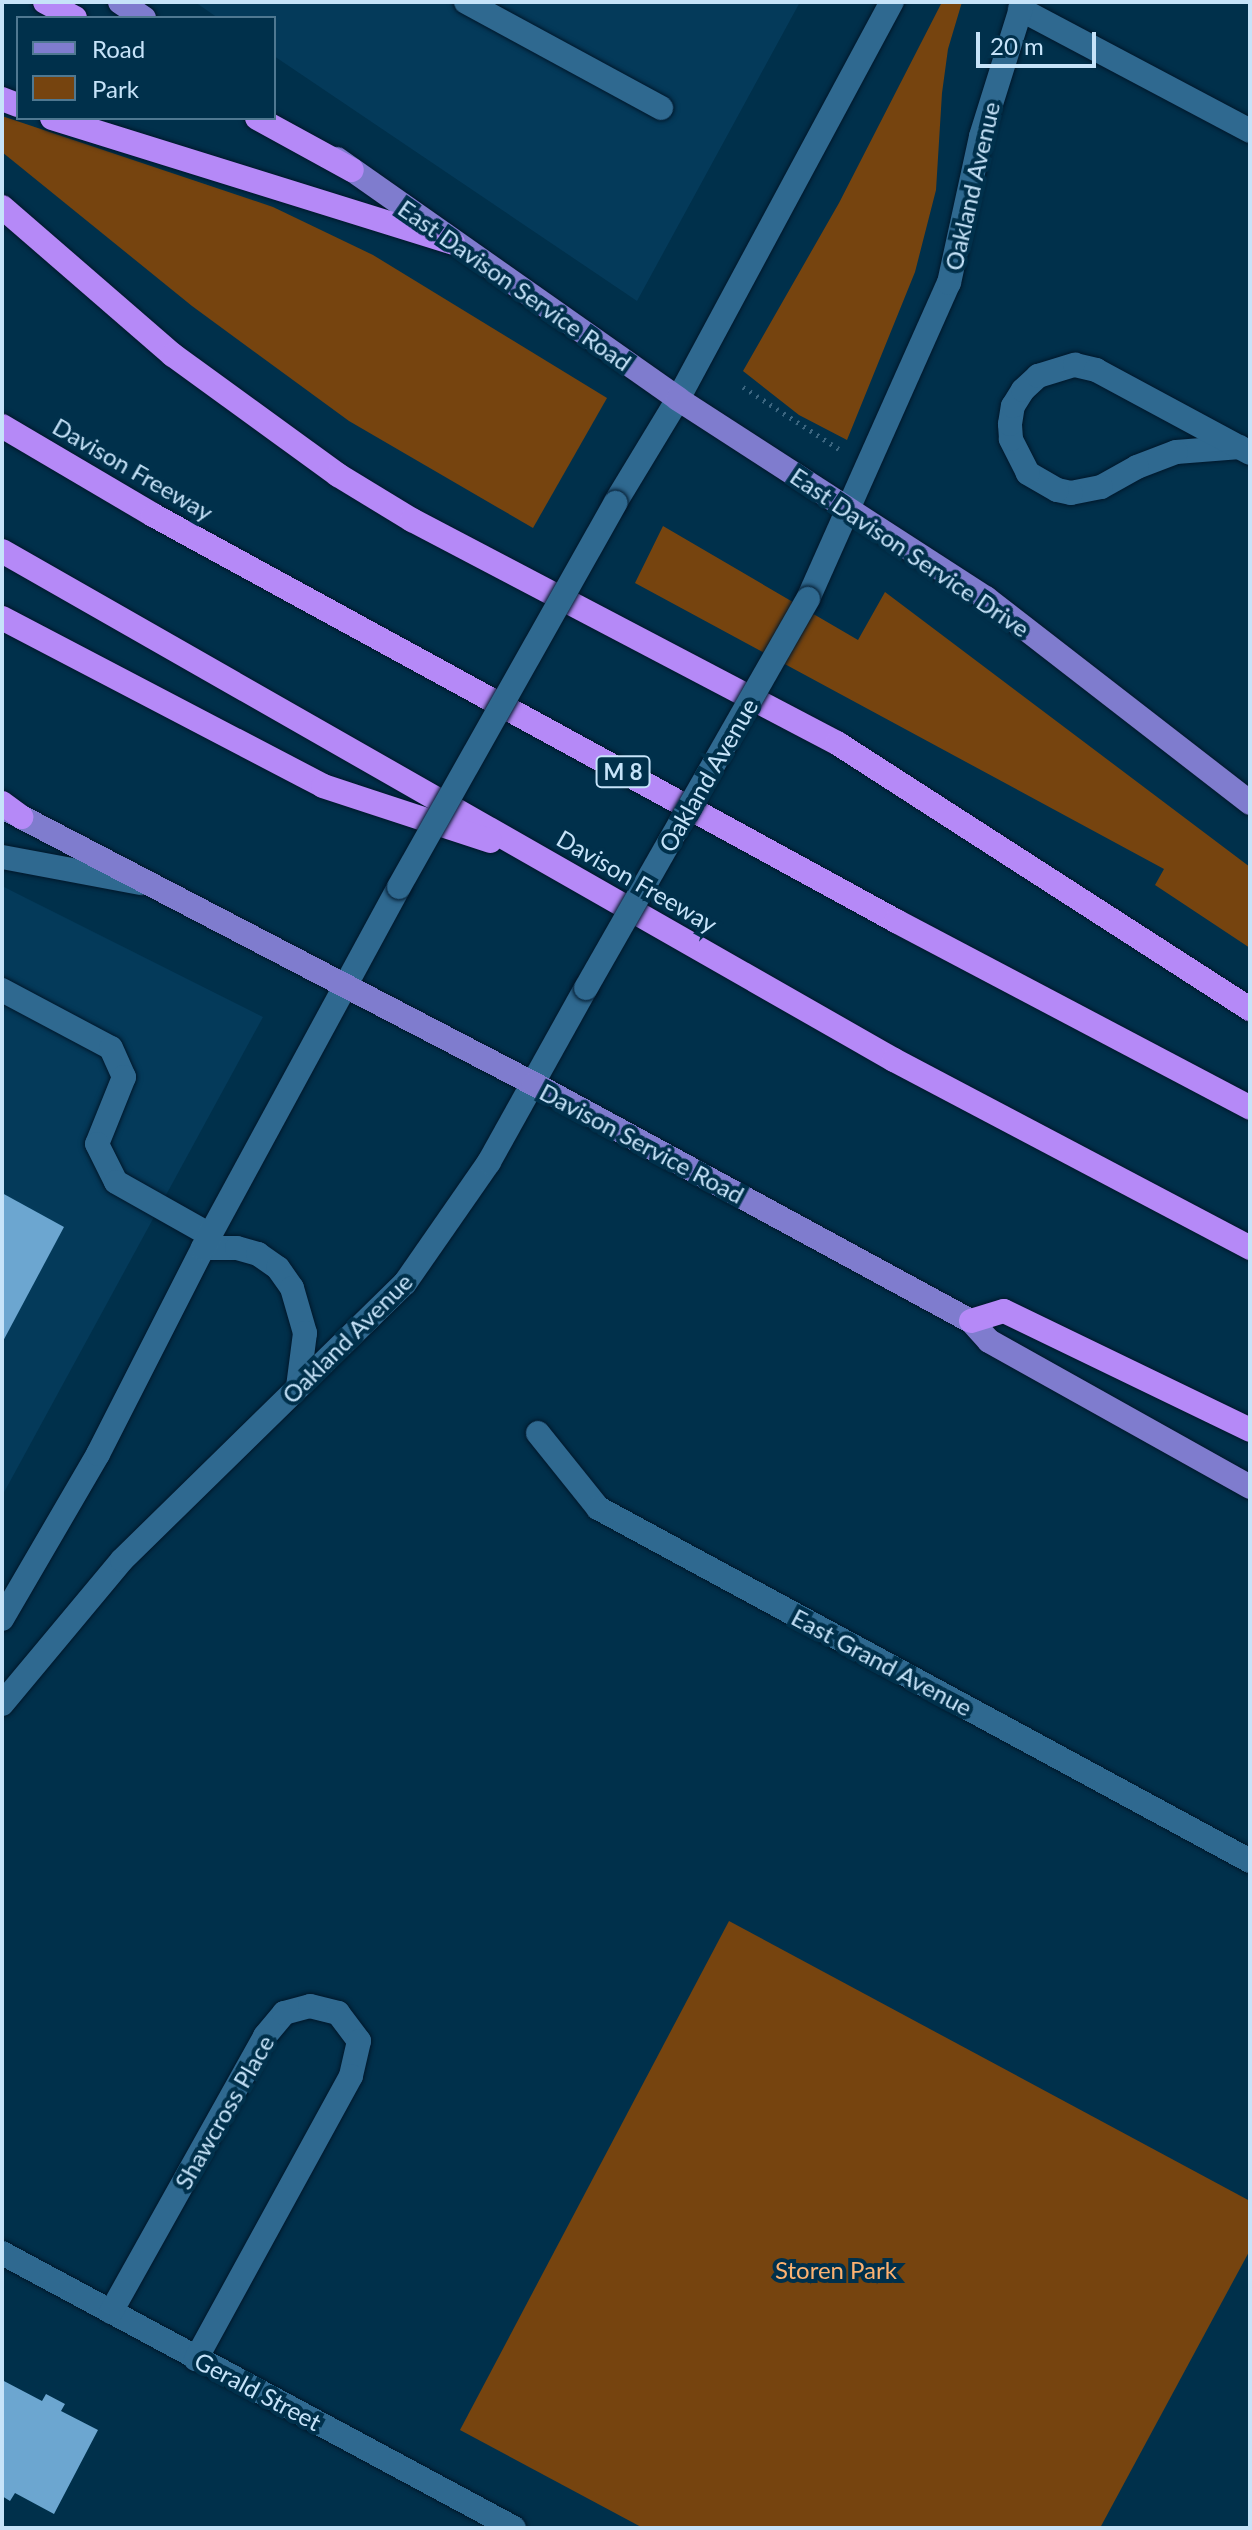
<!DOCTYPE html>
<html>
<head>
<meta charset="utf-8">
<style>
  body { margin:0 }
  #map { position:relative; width:1252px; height:2530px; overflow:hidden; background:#00304b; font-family:Lato,sans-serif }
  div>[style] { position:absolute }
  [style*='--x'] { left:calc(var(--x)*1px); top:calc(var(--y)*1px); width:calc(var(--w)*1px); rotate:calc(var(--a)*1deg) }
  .built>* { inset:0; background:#043a5a }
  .green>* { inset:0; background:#76440f }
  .building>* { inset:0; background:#6ca6d0 }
  .path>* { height:5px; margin-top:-2.5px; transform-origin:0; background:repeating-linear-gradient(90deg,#3c6680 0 2px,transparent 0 8px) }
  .roads { filter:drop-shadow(0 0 2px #00172a) drop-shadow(0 0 2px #00172a) }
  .minor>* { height:24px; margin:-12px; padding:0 12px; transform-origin:12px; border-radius:12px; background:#2f6990 }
  .major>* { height:24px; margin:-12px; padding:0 12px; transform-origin:12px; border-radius:12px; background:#7f7cce }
  .highway>* { height:24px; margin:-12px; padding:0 12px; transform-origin:12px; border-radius:12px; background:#b589f7 }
  .bridges { filter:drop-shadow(0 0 2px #00172a) drop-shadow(0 0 2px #00172a) }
  .minor-bridge>* { height:24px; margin:-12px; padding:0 12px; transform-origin:12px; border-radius:12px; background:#2f6990 }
  span { translate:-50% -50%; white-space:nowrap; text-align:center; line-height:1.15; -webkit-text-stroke:8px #00304b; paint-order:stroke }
  .shield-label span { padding:2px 6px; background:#00304b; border:2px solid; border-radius:6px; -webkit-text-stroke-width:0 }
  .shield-label { font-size:22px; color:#c6e3f9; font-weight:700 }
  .street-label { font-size:24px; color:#c6e3f9 }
  .park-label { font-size:24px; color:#fdb271 }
  .frame { position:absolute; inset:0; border:4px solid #c6e3f9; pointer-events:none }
  .legend { position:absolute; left:16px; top:16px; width:260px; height:104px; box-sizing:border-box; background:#00304b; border:2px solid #4f7891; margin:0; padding:10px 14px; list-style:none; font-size:24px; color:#c6e3f9 }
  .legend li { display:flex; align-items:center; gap:16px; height:40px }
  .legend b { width:40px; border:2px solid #4f7891 }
  .scale { position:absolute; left:976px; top:32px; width:120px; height:36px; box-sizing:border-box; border:4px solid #c6e3f9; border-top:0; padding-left:10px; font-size:24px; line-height:28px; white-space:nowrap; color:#c6e3f9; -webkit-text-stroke:6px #00304b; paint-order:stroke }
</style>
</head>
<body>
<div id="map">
  <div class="built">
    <i style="clip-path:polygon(195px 2px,800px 2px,637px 301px,274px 56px,274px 18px,218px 18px)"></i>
    <i style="clip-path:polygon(2px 886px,263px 1017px,2px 1496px)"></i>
  </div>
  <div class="green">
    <i style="clip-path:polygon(942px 2px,962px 2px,948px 49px,942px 93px,936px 190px,915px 272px,847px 440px,799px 415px,743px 371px,839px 203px)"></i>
    <i style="clip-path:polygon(2px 116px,273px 207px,373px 255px,607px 398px,533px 528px,349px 421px,192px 306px,2px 152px)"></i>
    <i style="clip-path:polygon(663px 526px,858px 640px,885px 592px,1250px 867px,1250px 948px,1155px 885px,1164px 869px,635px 583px)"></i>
    <i style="clip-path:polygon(729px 1921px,1250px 2201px,1250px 2250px,1100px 2528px,643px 2528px,460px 2430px)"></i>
  </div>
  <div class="building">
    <i style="clip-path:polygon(2px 1193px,64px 1227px,2px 1343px)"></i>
    <i style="clip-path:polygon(2px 2380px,42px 2401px,46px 2394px,65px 2404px,61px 2411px,98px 2430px,54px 2514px,15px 2493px,10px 2501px,2px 2496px)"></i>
  </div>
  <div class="path">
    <i style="--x:743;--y:387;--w:114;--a:32.9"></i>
  </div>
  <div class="roads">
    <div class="minor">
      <i style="--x:466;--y:2;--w:222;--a:28.5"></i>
      <i style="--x:1020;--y:9;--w:260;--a:27.9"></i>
      <i style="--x:1240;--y:447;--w:64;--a:175.5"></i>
      <i style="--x:1176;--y:452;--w:42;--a:159"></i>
      <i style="--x:1137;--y:467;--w:41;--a:150.9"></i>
      <i style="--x:1101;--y:487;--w:31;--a:169"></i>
      <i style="--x:1071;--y:493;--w:14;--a:-168"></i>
      <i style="--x:1057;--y:490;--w:34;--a:-150"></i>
      <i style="--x:1028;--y:473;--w:38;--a:-117"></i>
      <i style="--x:1011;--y:439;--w:15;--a:-94"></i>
      <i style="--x:1010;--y:424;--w:18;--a:-81"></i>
      <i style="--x:1013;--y:406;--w:19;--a:-58"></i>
      <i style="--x:1023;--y:390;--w:21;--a:-43"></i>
      <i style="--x:1038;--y:376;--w:39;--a:-17"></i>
      <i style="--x:1075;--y:365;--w:22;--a:13"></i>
      <i style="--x:1096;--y:370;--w:175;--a:28.3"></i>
      <i style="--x:615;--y:503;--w:122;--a:-58.8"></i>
      <i style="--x:678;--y:399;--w:451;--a:-61.7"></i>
      <i style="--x:808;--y:599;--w:346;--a:-66"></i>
      <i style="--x:949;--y:283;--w:150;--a:-77.7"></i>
      <i style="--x:981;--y:136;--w:140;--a:-72.6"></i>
      <i style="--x:2;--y:857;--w:141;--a:10.6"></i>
      <i style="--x:2;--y:990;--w:123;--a:28"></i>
      <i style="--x:111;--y:1048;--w:32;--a:66"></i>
      <i style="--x:124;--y:1077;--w:72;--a:111.9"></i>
      <i style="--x:97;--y:1144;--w:42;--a:63.4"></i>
      <i style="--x:116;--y:1182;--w:108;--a:29.4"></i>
      <i style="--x:203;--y:1248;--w:34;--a:0"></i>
      <i style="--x:237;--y:1248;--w:22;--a:16"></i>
      <i style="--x:258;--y:1254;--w:24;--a:35"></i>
      <i style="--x:278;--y:1268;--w:24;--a:55"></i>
      <i style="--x:292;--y:1288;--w:47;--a:73.9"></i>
      <i style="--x:305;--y:1333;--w:54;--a:97.4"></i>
      <i style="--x:538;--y:1433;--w:96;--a:51.3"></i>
      <i style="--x:598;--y:1508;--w:741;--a:28.43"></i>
      <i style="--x:2;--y:1619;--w:191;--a:-59.8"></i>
      <i style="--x:98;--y:1454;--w:231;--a:-63"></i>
      <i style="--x:203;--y:1248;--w:411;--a:-61.5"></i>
      <i style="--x:2;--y:1704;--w:187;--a:-50.2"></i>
      <i style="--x:122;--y:1560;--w:396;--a:-44.4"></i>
      <i style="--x:405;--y:1283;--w:147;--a:-55.2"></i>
      <i style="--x:489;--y:1162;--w:199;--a:-60.9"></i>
      <i style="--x:2;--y:2253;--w:581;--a:28.24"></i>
      <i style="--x:111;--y:2312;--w:316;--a:-60.8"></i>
      <i style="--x:265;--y:2036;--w:30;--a:-50"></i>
      <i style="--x:284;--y:2013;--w:27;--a:-15"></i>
      <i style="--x:310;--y:2006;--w:29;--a:14"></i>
      <i style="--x:338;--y:2013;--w:35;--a:53"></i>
      <i style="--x:359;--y:2041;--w:36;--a:103"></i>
      <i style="--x:351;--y:2076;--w:323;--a:118.7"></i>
    </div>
    <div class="major">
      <i style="--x:120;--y:2;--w:29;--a:34"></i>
      <i style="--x:337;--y:159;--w:417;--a:35.1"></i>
      <i style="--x:678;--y:399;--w:367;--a:32.9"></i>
      <i style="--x:986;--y:598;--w:334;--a:37.8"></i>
      <i style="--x:4;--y:808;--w:598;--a:27.51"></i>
      <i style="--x:534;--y:1084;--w:497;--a:28.5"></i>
      <i style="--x:971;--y:1321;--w:27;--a:48"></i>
      <i style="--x:989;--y:1341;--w:299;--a:29.2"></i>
    </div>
    <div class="highway">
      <i style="--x:45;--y:2;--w:34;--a:28"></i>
      <i style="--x:2;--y:99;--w:17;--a:21"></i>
      <i style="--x:52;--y:118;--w:420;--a:17.3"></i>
      <i style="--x:257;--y:118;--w:108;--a:28.7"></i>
      <i style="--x:2;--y:207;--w:226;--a:40.9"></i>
      <i style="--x:173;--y:355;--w:204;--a:36"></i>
      <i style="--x:338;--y:475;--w:87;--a:31.3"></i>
      <i style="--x:412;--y:520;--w:480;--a:27.7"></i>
      <i style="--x:837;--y:743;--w:491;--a:32.8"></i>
      <i style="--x:2;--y:426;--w:175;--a:30.5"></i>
      <i style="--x:153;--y:515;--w:847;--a:28.65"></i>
      <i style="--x:896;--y:921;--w:400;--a:27.8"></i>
      <i style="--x:2;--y:551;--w:1027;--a:29.71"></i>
      <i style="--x:894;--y:1060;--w:403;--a:27.8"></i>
      <i style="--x:2;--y:618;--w:362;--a:27.6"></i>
      <i style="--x:323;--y:786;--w:176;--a:18.2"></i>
      <i style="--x:2;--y:803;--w:24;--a:36"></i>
      <i style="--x:971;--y:1321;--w:34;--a:-17"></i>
      <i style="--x:1004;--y:1311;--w:273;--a:25.8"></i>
    </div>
  </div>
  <div class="bridges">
    <div class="minor-bridge">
      <i style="--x:399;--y:887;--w:441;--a:-60.6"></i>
      <i style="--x:586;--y:988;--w:448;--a:-60.3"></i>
    </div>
  </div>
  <div class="shield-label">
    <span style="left:623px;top:772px">M 8</span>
  </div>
  <div class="street-label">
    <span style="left:972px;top:186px;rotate:-77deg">Oakland Avenue</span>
    <span style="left:515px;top:285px;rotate:35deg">East Davison Service Road</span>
    <span style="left:133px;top:469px;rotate:30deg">Davison Freeway</span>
    <span style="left:910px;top:552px;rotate:34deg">East Davison Service Drive</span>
    <span style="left:708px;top:775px;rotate:-60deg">Oakland Avenue</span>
    <span style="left:637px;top:881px;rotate:30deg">Davison Freeway</span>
    <span style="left:642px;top:1143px;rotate:28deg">Davison Service Road</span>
    <span style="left:347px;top:1338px;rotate:-45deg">Oakland Avenue</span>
    <span style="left:882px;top:1662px;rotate:28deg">East Grand Avenue</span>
    <span style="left:224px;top:2112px;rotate:-60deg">Shawcross Place</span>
    <span style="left:258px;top:2391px;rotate:28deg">Gerald Street</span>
  </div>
  <div class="park-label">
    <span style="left:836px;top:2270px">Storen Park</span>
  </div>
  <div class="frame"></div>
  <ul class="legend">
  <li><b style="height:10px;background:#7f7cce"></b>Road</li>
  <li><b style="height:22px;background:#76440f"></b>Park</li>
  </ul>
  <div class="scale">20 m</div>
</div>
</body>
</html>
